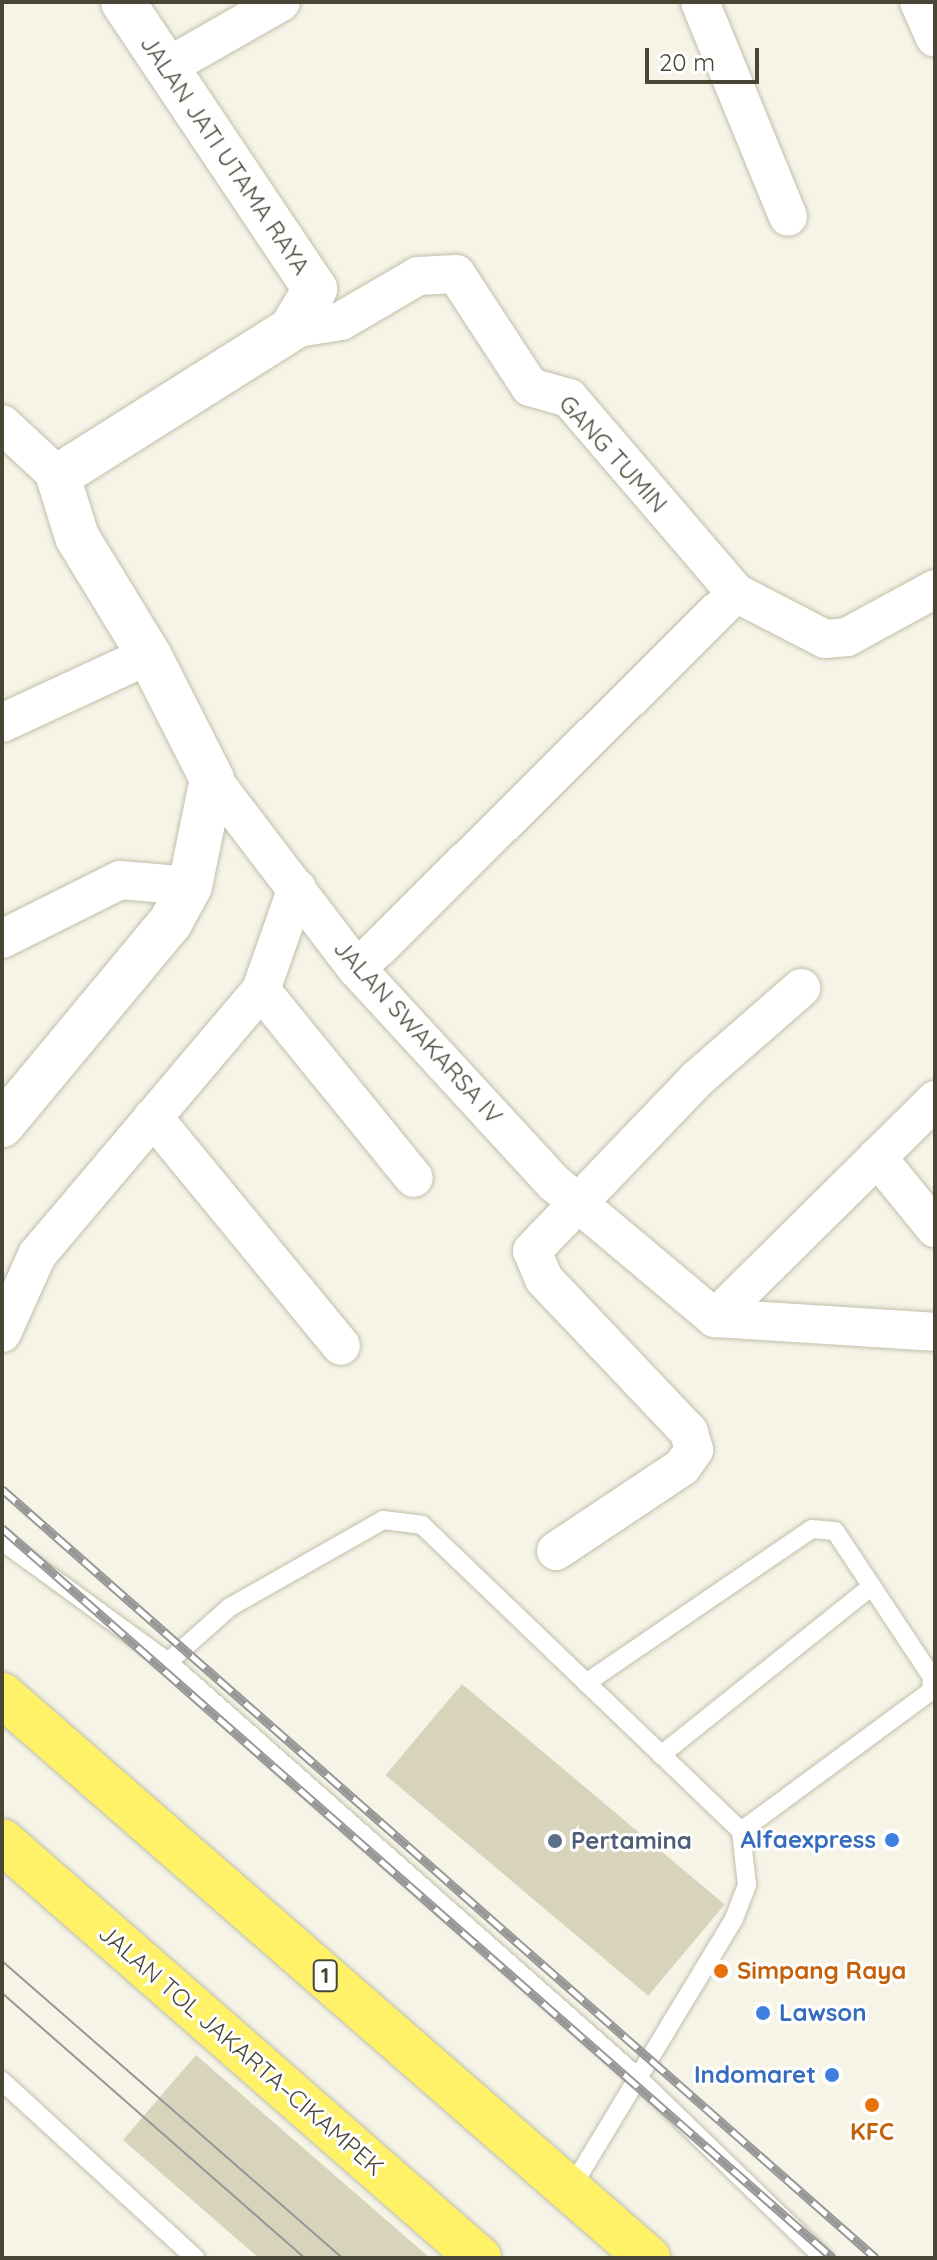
<!DOCTYPE html>
<html>
<head>
<meta charset="utf-8">
<style>
  body { margin:0 }
  #map { position:relative; width:937px; height:2260px; overflow:hidden; background:#f5f4e7; font-family:Quicksand,sans-serif }
  div>[style] { position:absolute }
  [style*='--x'] { left:calc(var(--x)*1px); top:calc(var(--y)*1px); width:calc(var(--w)*1px); rotate:calc(var(--a)*1deg) }
  .building>* { inset:0; background:#d8d4bc; transform-origin:0 0 }
  .roads { filter:drop-shadow(0 0 2px #c1bfa9) drop-shadow(0 0 2px #c1bfa9) }
  .service>* { height:18px; margin:-9px; padding:0 9px; transform-origin:9px; border-radius:9px; background:#fff }
  .minor>* { height:38px; margin:-19px; padding:0 19px; transform-origin:19px; border-radius:19px; background:#fff }
  .tertiary>* { height:44px; margin:-22px; padding:0 22px; transform-origin:22px; border-radius:22px; background:#fff }
  .motorway>* { height:44px; margin:-22px; padding:0 22px; transform-origin:22px; border-radius:22px; background:#fff268 }
  .tram>* { height:2px; margin:-1px; padding:0 1px; transform-origin:1px; border-radius:1px; background:#979797 }
  .rail>* { height:9px; margin-top:-4.5px; transform-origin:0; background:repeating-linear-gradient(90deg,#fff 0 18px,#979797 0 36px); box-sizing:border-box; border-block:2px solid #979797 }
  .dots>* { width:22px; height:22px; translate:-50% -50%; box-sizing:border-box; border:4px solid #fff; border-radius:50% }
  span { translate:-50% -50%; white-space:nowrap; text-align:center; line-height:1.15; -webkit-text-stroke:6px #fff; paint-order:stroke }
  .shield-label span { padding:2px 6px; background:#fff; border:2px solid; border-radius:6px; -webkit-text-stroke-width:0 }
  .shield-label { font-size:22px; color:#494636; font-weight:700 }
  .street-label { font-size:24px; color:#494636 }
  .shop-label { font-size:24px; color:#366cbe; font-weight:700 }
  .right { translate:-100% -50%; text-align:right }
  .left { translate:0 -50%; text-align:left }
  .service-label { font-size:24px; color:#4e5e75; font-weight:700 }
  .food-label { font-size:24px; color:#c56008; font-weight:700 }
  .frame { position:absolute; inset:0; border:4px solid #494636; pointer-events:none }
  .scale { position:absolute; left:645px; top:48px; width:114px; height:36px; box-sizing:border-box; border:4px solid #494636; border-top:0; padding-left:10px; font-size:24px; line-height:28px; white-space:nowrap; color:#494636; -webkit-text-stroke:6px #fff; paint-order:stroke }
</style>
</head>
<body>
<div id="map">
  <div class="building">
    <i style="left:462px;top:1684px;width:343px;height:119px;rotate:40deg"></i>
    <i style="clip-path:polygon(196px 2055px,430px 2258px,259px 2258px,123px 2140px)"></i>
  </div>
  <div class="roads">
    <div class="service">
      <i style="--x:2;--y:1541;--w:205;--a:36.1"></i>
      <i style="--x:168;--y:1662;--w:622;--a:41.48"></i>
      <i style="--x:634;--y:2074;--w:264;--a:44.1"></i>
      <i style="--x:168;--y:1662;--w:83;--a:-41.6"></i>
      <i style="--x:230;--y:1607;--w:176;--a:-29.6"></i>
      <i style="--x:383;--y:1520;--w:39;--a:7"></i>
      <i style="--x:422;--y:1525;--w:442;--a:43.8"></i>
      <i style="--x:741;--y:1831;--w:54;--a:83.7"></i>
      <i style="--x:747;--y:1885;--w:36;--a:111"></i>
      <i style="--x:734;--y:1919;--w:317;--a:121.2"></i>
      <i style="--x:586;--y:1683;--w:273;--a:-34.3"></i>
      <i style="--x:812;--y:1529;--w:23;--a:5"></i>
      <i style="--x:835;--y:1531;--w:175;--a:56.4"></i>
      <i style="--x:932;--y:1677;--w:14;--a:94"></i>
      <i style="--x:931;--y:1691;--w:236;--a:143.6"></i>
      <i style="--x:661;--y:1755;--w:270;--a:-38.7"></i>
      <i style="--x:2;--y:2081;--w:262;--a:42.5"></i>
    </div>
    <div class="minor">
      <i style="--x:700;--y:2;--w:232;--a:67.7"></i>
      <i style="--x:919;--y:2;--w:39;--a:66"></i>
      <i style="--x:167;--y:67;--w:131;--a:-29.7"></i>
      <i style="--x:291;--y:329;--w:51;--a:-9.1"></i>
      <i style="--x:341;--y:321;--w:89;--a:-30.3"></i>
      <i style="--x:418;--y:276;--w:38;--a:-3"></i>
      <i style="--x:456;--y:274;--w:135;--a:56.8"></i>
      <i style="--x:530;--y:387;--w:41;--a:15.8"></i>
      <i style="--x:569;--y:398;--w:257;--a:49.4"></i>
      <i style="--x:736;--y:593;--w:100;--a:27.3"></i>
      <i style="--x:825;--y:639;--w:22;--a:-5"></i>
      <i style="--x:847;--y:637;--w:100;--a:-28.6"></i>
      <i style="--x:2;--y:424;--w:76;--a:42.9"></i>
      <i style="--x:2;--y:723;--w:162;--a:-24.8"></i>
      <i style="--x:212;--y:779;--w:239;--a:52.7"></i>
      <i style="--x:357;--y:969;--w:291;--a:47.4"></i>
      <i style="--x:554;--y:1183;--w:210;--a:40"></i>
      <i style="--x:715;--y:1318;--w:220;--a:3.6"></i>
      <i style="--x:2;--y:939;--w:132;--a:-26.6"></i>
      <i style="--x:120;--y:880;--w:70;--a:4.9"></i>
      <i style="--x:357;--y:969;--w:534;--a:-44.77"></i>
      <i style="--x:261;--y:990;--w:242;--a:50.9"></i>
      <i style="--x:153;--y:1117;--w:296;--a:50.6"></i>
      <i style="--x:877;--y:1157;--w:92;--a:50.8"></i>
      <i style="--x:715;--y:1318;--w:310;--a:-44.7"></i>
      <i style="--x:2;--y:1333;--w:85;--a:-65.8"></i>
      <i style="--x:37;--y:1255;--w:347;--a:-49.8"></i>
      <i style="--x:261;--y:990;--w:108;--a:-70.6"></i>
      <i style="--x:556;--y:1551;--w:151;--a:-33.7"></i>
      <i style="--x:682;--y:1467;--w:21;--a:-55"></i>
      <i style="--x:694;--y:1450;--w:19;--a:-106"></i>
      <i style="--x:689;--y:1432;--w:211;--a:-133.5"></i>
      <i style="--x:544;--y:1279;--w:30;--a:-113"></i>
      <i style="--x:532;--y:1251;--w:240;--a:-46.2"></i>
      <i style="--x:698;--y:1078;--w:137;--a:-41.1"></i>
    </div>
    <div class="tertiary">
      <i style="--x:2;--y:1125;--w:263;--a:-50.3"></i>
      <i style="--x:170;--y:923;--w:42;--a:-61.6"></i>
      <i style="--x:190;--y:886;--w:109;--a:-78.4"></i>
      <i style="--x:212;--y:779;--w:139;--a:-116.9"></i>
      <i style="--x:149;--y:655;--w:138;--a:-121.4"></i>
      <i style="--x:77;--y:537;--w:64;--a:-107.3"></i>
      <i style="--x:58;--y:476;--w:275;--a:-32.2"></i>
      <i style="--x:291;--y:329;--w:47;--a:-59"></i>
      <i style="--x:315;--y:289;--w:345;--a:-123.8"></i>
    </div>
    <div class="motorway">
      <i style="--x:2;--y:1695;--w:857;--a:41.07"></i>
      <i style="--x:2;--y:1841;--w:634;--a:41.16"></i>
    </div>
  </div>
  <div class="tram">
    <i style="--x:2;--y:1961;--w:452;--a:41.1"></i>
    <i style="--x:2;--y:1993;--w:403;--a:41.2"></i>
  </div>
  <div class="rail">
    <i style="--x:2;--y:1489;--w:1164;--a:41.34"></i>
    <i style="--x:2;--y:1528;--w:1106;--a:41.3"></i>
  </div>
  <div class="dots">
    <i style="left:892px;top:1840px;background:#3f7fe0"></i>
    <i style="left:555px;top:1841px;background:#5c6f8a"></i>
    <i style="left:721px;top:1971px;background:#e8710a"></i>
    <i style="left:763px;top:2013px;background:#3f7fe0"></i>
    <i style="left:832px;top:2075px;background:#3f7fe0"></i>
    <i style="left:872px;top:2105px;background:#e8710a"></i>
  </div>
  <div class="shield-label">
    <span style="left:325px;top:1976px">1</span>
  </div>
  <div class="street-label">
    <span style="left:225px;top:155px;rotate:56deg">JALAN JATI UTAMA RAYA</span>
    <span style="left:613px;top:454px;rotate:48deg">GANG TUMIN</span>
    <span style="left:418px;top:1032px;rotate:48deg">JALAN SWAKARSA IV</span>
    <span style="left:241px;top:2050px;rotate:41deg">JALAN TOL JAKARTA–CIKAMPEK</span>
  </div>
  <div class="shop-label">
    <span class="right" style="left:876px;top:1840px">Alfaexpress</span>
    <span class="left" style="left:779px;top:2013px">Lawson</span>
    <span class="right" style="left:816px;top:2075px">Indomaret</span>
  </div>
  <div class="service-label">
    <span class="left" style="left:571px;top:1841px">Pertamina</span>
  </div>
  <div class="food-label">
    <span class="left" style="left:737px;top:1971px">Simpang Raya</span>
    <span style="left:872px;top:2132px">KFC</span>
  </div>
  <div class="frame"></div>
  <div class="scale">20 m</div>
</div>
</body>
</html>
